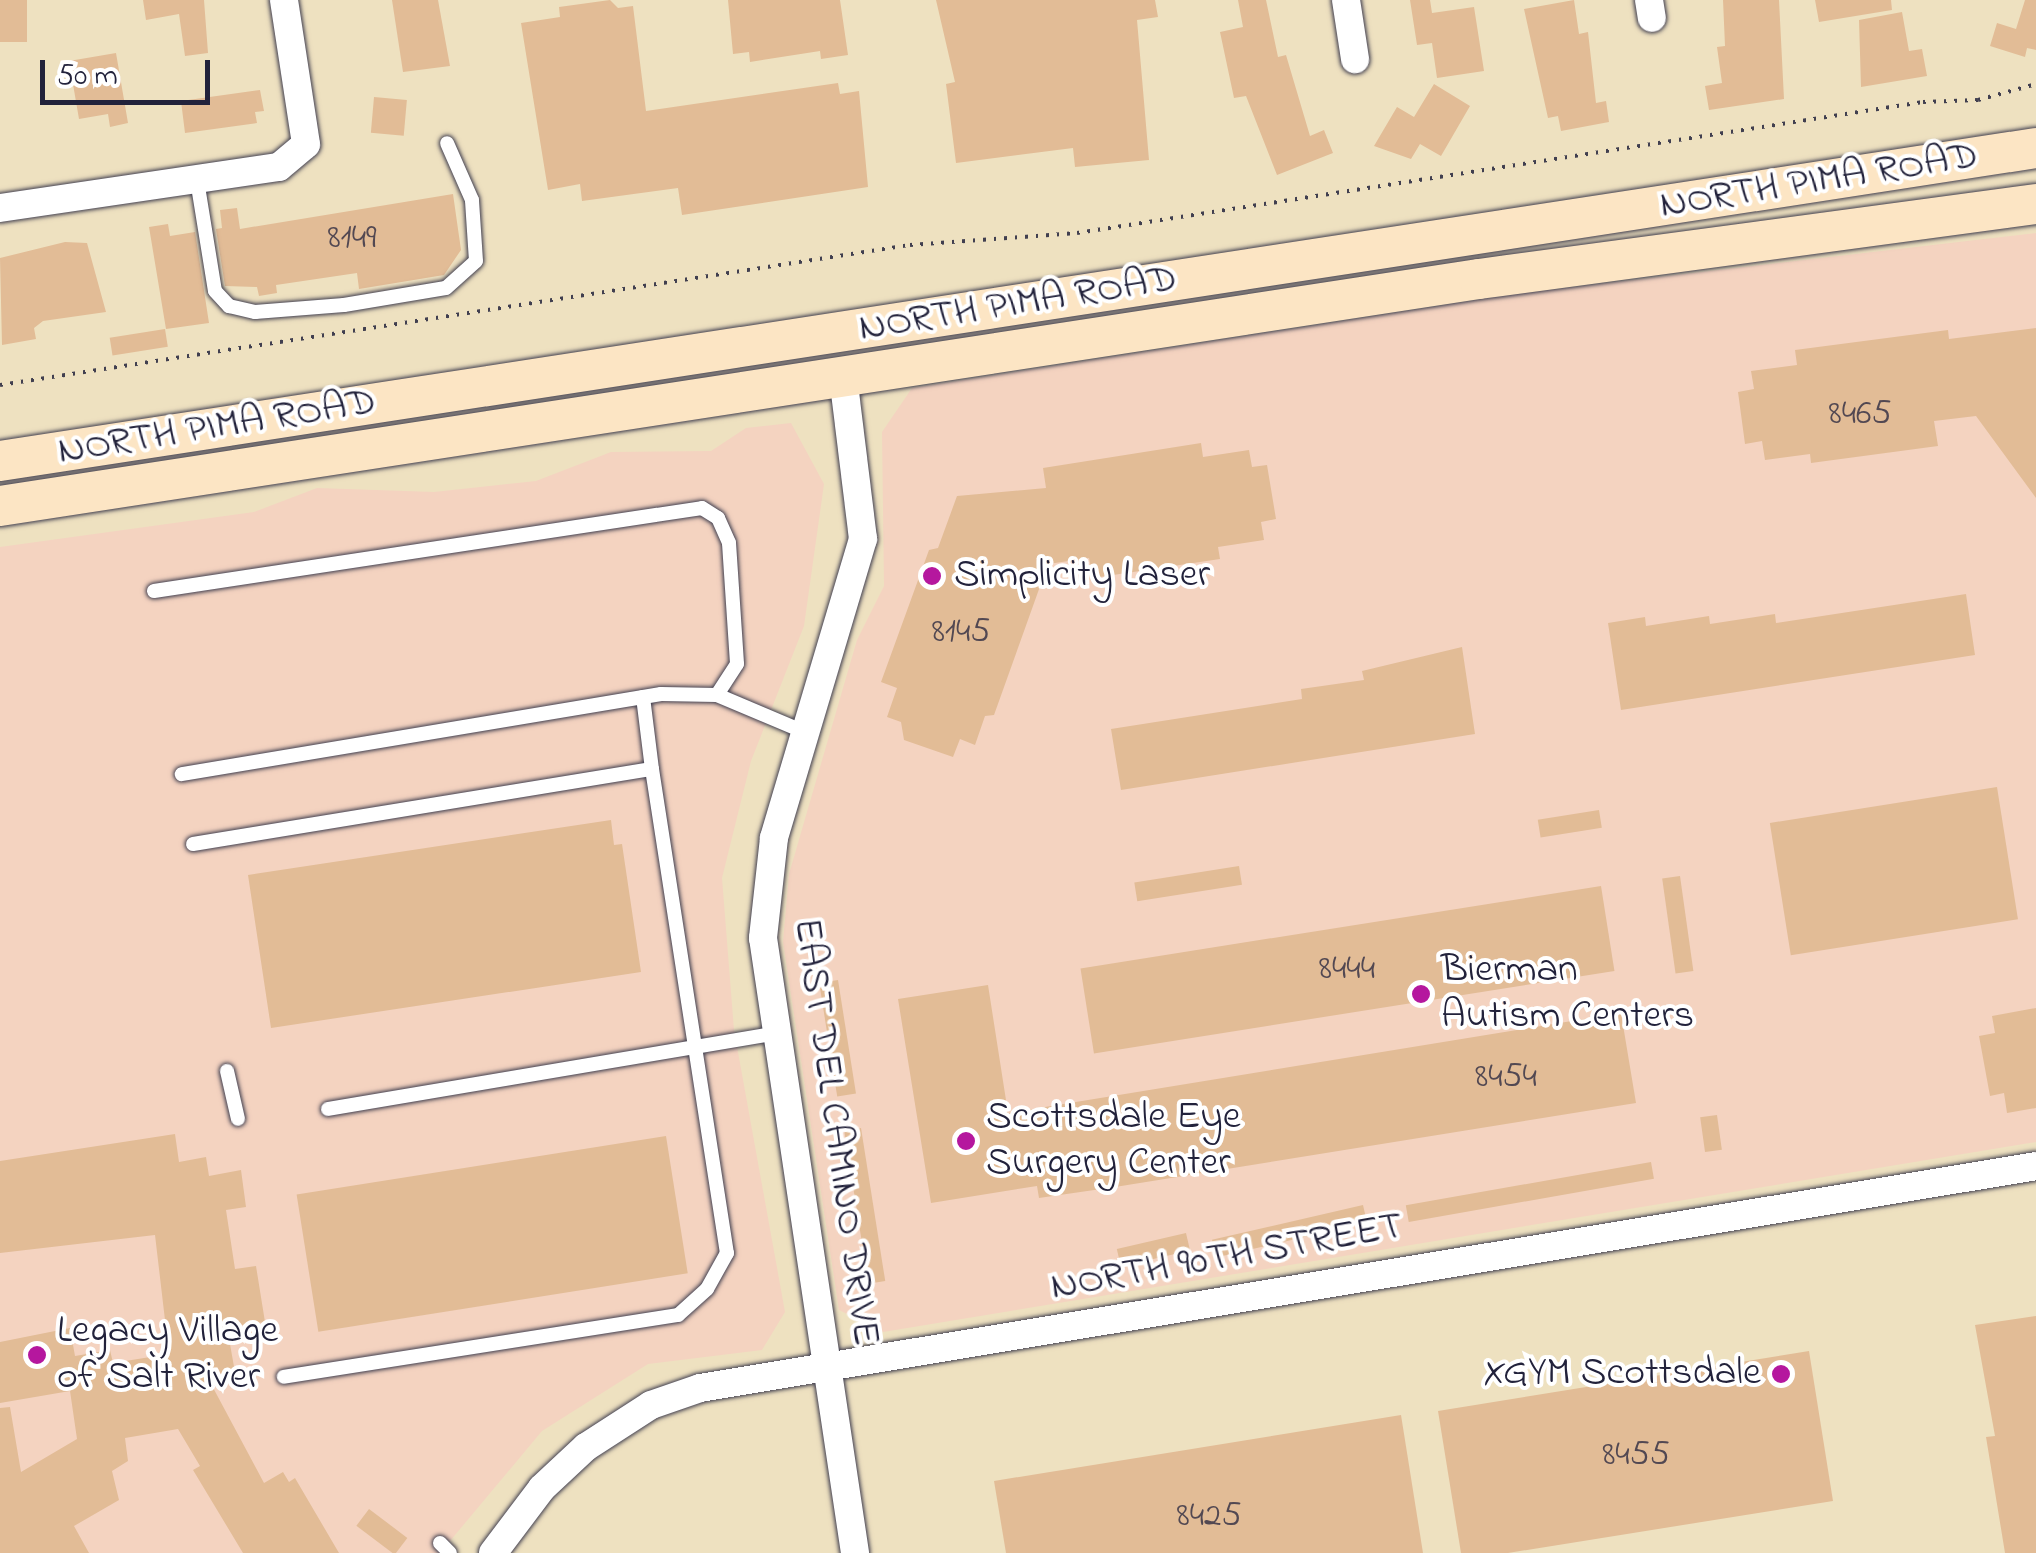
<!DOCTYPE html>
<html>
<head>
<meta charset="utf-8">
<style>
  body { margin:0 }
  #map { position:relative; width:2036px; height:1553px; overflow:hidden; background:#eee1c0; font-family:"Indie Flower",sans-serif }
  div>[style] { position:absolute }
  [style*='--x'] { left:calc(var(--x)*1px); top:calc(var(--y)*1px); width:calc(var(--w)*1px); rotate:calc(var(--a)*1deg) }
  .built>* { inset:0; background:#f4d3c0 }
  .building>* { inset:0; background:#e2bc96; transform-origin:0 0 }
  .path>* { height:4px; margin-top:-2px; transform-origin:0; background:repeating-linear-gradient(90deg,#413f4f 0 2.5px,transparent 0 10.5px) }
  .roads { filter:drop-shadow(0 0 2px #413f4f) drop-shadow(0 0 2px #413f4f) }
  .service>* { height:14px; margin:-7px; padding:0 7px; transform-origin:7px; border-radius:7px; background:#fff }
  .minor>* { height:28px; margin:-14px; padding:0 14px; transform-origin:14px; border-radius:14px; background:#fff }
  .secondary>* { height:40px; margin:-20px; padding:0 20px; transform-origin:20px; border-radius:20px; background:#fce5c4 }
  .dots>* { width:28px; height:28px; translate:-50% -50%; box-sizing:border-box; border:5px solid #fff; border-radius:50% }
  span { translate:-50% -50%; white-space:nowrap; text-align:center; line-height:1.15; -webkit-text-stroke:8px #fff; paint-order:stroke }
  .number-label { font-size:35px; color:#524852 }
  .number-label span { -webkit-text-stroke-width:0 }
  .street-label { font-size:40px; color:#22223b }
  .poi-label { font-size:40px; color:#22223b }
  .left { translate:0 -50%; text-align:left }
  .right { translate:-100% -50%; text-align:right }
  .scale { position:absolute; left:40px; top:60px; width:170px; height:45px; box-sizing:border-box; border:5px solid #22223b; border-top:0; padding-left:12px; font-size:30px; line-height:35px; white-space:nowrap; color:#22223b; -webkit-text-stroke:8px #fff; paint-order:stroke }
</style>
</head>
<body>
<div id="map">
  <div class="built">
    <i style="clip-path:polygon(2036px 233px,2036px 1142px,883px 1332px,839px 1310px,783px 942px,789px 874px,857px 640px,884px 586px,882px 432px,912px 388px,1521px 293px)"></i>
    <i style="clip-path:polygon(791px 423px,824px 484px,804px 626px,751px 761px,722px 878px,734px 1030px,785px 1312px,762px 1350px,648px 1364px,542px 1431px,440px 1553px,0 1553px,0 547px,254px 512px,317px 488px,434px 492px,536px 481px,611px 452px,711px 451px,746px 428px)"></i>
  </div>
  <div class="building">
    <i style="left:0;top:0;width:27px;height:42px"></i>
    <i style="clip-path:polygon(143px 0,204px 0,208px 53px,185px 56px,179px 14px,146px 20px)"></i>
    <i style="clip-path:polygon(392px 0,438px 0,450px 66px,403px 72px)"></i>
    <i style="clip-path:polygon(610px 0,618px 8px,633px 6px,646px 111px,838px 83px,840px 94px,859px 91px,868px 187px,682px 215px,678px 188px,582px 201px,580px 184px,548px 190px,521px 23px,560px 17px,559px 7px)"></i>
    <i style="clip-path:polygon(728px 0,840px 0,848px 55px,821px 59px,820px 51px,750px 62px,749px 52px,733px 54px)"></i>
    <i style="clip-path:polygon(936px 0,1155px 0,1158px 17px,1137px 20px,1149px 160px,1075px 167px,1073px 148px,956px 163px,946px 84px,955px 82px)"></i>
    <i style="clip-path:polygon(1238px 0,1266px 0,1278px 57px,1286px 55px,1310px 136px,1324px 130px,1333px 153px,1277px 175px,1246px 96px,1234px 98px,1220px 32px,1243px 27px)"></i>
    <i style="clip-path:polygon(1410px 0,1430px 0,1432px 13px,1474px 7px,1484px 71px,1437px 78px,1432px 43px,1417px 45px)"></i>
    <i style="clip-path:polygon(1574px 0,1579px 34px,1588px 32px,1596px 103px,1606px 101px,1609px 122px,1561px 131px,1558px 116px,1548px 118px,1524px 9px)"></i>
    <i style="clip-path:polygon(1723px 0,1779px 0,1784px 99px,1709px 110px,1705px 86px,1722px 83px,1717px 47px,1725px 46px)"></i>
    <i style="clip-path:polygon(1815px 0,1891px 0,1892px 10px,1819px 22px)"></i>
    <i style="clip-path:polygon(2025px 0,2036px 0,2036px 50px,2027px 48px,2025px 57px,1990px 46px,1997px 23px,2016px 29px)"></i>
    <i style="clip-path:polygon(1902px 12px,1909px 51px,1922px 49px,1927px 76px,1861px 87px,1859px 20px)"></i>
    <i style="clip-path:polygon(116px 53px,128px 123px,110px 127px,108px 114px,79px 119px,69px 61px)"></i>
    <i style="clip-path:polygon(1434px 84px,1470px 106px,1441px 156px,1420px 144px,1411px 159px,1374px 146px,1397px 107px,1414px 117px)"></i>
    <i style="clip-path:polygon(260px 90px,264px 111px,255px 112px,257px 123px,185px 133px,181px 101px)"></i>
    <i style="left:374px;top:97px;width:33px;height:36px;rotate:5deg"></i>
    <i style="clip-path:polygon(453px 194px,461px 250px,444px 275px,359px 289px,357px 273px,276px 285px,277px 293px,259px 296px,257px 287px,225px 286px,216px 229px,222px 228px,220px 210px,237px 208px,240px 229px)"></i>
    <i style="clip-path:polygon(168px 224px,170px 236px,195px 232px,209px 323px,166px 329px,149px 227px)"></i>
    <i style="clip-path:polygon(65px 242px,87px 243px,106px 312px,43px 321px,34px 328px,36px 339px,2px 345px,0 258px)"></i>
    <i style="clip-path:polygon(2036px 328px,2036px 498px,1976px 416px,1934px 421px,1938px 446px,1811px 463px,1810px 454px,1765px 460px,1762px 441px,1745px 444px,1738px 392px,1754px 389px,1751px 371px,1797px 365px,1795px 350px,1948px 330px,1949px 339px)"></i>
    <i style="left:165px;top:329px;width:18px;height:56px;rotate:81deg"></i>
    <i style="clip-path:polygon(1201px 443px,1203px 457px,1249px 450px,1252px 467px,1267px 465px,1276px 519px,1261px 522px,1264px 540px,1218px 547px,1220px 559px,1093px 578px,1089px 558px,1048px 564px,994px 715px,985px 716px,975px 745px,960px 739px,953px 757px,904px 740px,901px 722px,887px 717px,897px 688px,881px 682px,929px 550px,938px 548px,957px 496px,1046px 488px,1043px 468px)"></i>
    <i style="clip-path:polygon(1966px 594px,1975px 655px,1621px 710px,1608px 623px,1645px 617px,1646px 626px,1709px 616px,1710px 624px,1775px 614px,1776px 623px)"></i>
    <i style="clip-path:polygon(1462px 647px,1475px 734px,1121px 790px,1111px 729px,1302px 699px,1301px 689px,1364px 680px,1362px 671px)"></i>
    <i style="left:1997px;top:787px;width:134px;height:230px;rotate:81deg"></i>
    <i style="left:1599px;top:810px;width:18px;height:62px;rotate:81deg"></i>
    <i style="clip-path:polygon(611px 820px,614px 845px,622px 844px,641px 972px,271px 1028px,248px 875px)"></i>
    <i style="left:1239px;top:866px;width:19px;height:106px;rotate:81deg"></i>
    <i style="left:1680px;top:876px;width:96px;height:18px;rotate:82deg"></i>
    <i style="left:1601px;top:886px;width:86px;height:527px;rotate:81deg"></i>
    <i style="left:838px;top:980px;width:115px;height:19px;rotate:81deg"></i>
    <i style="clip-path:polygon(988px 985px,1008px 1113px,1621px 1013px,1636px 1103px,1115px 1187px,1039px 1198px,1037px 1186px,931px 1203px,898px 999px)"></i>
    <i style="clip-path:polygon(2036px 1008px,2036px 1108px,2007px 1113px,2004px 1093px,1990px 1096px,1979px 1036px,1995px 1033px,1992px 1016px)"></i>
    <i style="left:1717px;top:1115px;width:35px;height:17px;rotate:82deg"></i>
    <i style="left:861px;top:1128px;width:155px;height:17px;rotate:81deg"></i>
    <i style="clip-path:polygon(175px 1134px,179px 1162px,206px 1157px,209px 1176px,241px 1170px,246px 1207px,226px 1210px,235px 1269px,256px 1266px,265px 1322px,227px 1327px,236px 1378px,210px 1382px,264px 1483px,283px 1472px,289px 1482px,295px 1478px,339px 1553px,243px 1553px,193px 1470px,200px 1466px,178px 1429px,125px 1438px,128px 1461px,112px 1471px,119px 1500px,74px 1526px,89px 1553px,0 1553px,0 1408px,10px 1407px,21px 1472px,77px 1439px,70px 1391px,0 1403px,0 1342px,70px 1328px,75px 1356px,110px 1350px,113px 1363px,169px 1354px,155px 1235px,0 1253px,0 1161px)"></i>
    <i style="left:666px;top:1136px;width:139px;height:374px;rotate:81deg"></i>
    <i style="left:1651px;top:1162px;width:17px;height:249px;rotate:80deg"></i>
    <i style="left:1363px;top:1205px;width:18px;height:155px;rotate:77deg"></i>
    <i style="left:1186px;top:1233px;width:18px;height:71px;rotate:77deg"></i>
    <i style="clip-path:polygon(2036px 1316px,2036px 1553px,2005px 1553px,1986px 1437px,1995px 1436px,1975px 1325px)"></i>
    <i style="clip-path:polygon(1809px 1351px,1833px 1501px,1508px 1553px,1461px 1553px,1438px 1411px)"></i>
    <i style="clip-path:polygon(1401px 1415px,1423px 1553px,1006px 1553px,994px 1481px)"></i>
    <i style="left:369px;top:1509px;width:48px;height:21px;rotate:37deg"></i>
  </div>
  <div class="path">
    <i style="--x:0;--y:385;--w:921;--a:-8.75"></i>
    <i style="--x:910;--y:245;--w:167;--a:-4.1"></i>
    <i style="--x:1077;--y:233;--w:856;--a:-8.8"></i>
    <i style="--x:1923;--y:102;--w:55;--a:-2.1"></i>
    <i style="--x:1978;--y:100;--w:60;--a:-15.4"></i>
  </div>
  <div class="roads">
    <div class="service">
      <i style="--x:197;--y:180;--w:112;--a:80.8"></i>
      <i style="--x:215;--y:291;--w:21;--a:47"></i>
      <i style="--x:229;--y:306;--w:27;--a:13"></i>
      <i style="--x:255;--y:312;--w:89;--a:-4.5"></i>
      <i style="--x:344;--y:305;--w:103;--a:-9.5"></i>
      <i style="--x:446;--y:288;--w:40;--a:-42"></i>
      <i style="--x:476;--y:261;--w:61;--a:-93.8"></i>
      <i style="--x:472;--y:200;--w:62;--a:-113.7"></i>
      <i style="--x:154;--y:591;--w:554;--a:-8.61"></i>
      <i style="--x:702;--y:508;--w:19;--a:32"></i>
      <i style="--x:718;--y:518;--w:27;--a:66"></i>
      <i style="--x:729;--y:543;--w:121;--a:86.2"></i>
      <i style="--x:737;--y:664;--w:37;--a:123"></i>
      <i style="--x:717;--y:695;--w:56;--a:-179"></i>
      <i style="--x:661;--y:694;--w:486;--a:170.5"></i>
      <i style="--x:717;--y:695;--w:98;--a:22.9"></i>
      <i style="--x:643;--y:697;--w:73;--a:82.9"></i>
      <i style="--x:193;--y:844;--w:465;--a:-9.3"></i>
      <i style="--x:652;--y:769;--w:490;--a:81.2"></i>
      <i style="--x:727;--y:1253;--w:41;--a:119.1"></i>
      <i style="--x:707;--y:1289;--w:39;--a:138"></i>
      <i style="--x:678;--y:1315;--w:399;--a:171.1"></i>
      <i style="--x:227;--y:1071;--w:49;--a:77.1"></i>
      <i style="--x:328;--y:1109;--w:453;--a:-9.6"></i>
      <i style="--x:440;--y:1543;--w:14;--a:45"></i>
    </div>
    <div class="minor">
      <i style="--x:1346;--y:0;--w:60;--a:81.3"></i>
      <i style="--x:1649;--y:0;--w:18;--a:81"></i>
      <i style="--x:0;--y:208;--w:282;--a:-8.4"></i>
      <i style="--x:279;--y:167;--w:35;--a:-40"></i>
      <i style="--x:306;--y:144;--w:146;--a:-98.7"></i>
      <i style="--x:843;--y:376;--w:164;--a:83"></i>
      <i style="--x:863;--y:539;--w:312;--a:106.6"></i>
      <i style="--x:774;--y:838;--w:101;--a:96.3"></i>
      <i style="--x:763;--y:938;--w:622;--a:81.49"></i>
      <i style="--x:493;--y:1553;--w:81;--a:-53"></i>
      <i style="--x:542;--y:1488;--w:60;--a:-43"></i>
      <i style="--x:586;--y:1447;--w:77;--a:-32.9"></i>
      <i style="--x:651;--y:1405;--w:52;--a:-19.1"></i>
      <i style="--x:700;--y:1388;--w:1354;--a:-9.43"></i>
    </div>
    <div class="secondary">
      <i style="--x:0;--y:461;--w:2060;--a:-8.74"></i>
      <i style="--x:0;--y:506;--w:1496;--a:-8.73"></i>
      <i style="--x:1479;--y:279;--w:562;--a:-7.67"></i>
    </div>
  </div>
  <div class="dots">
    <i style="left:932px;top:576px;background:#b5179e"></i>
    <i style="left:1421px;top:994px;background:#b5179e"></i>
    <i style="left:966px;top:1141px;background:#b5179e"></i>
    <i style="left:37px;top:1355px;background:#b5179e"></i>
    <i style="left:1781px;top:1374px;background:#b5179e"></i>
  </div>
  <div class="number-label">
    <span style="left:352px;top:239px">8149</span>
    <span style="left:1860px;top:415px">8465</span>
    <span style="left:961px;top:633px">8145</span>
    <span style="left:1347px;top:970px">8444</span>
    <span style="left:1506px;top:1078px">8454</span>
    <span style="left:1636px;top:1456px">8455</span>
    <span style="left:1209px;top:1517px">8425</span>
  </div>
  <div class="street-label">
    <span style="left:1819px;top:182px;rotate:-9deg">NORTH PIMA ROAD</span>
    <span style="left:1018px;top:305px;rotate:-9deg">NORTH PIMA ROAD</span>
    <span style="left:217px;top:428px;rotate:-9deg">NORTH PIMA ROAD</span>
    <span style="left:835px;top:1132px;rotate:82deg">EAST DEL CAMINO DRIVE</span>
    <span style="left:1227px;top:1258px;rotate:-10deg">NORTH 90TH STREET</span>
  </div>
  <div class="poi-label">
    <span class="left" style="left:954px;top:576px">Simplicity Laser</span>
    <span class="left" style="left:1441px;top:994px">Bierman<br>Autism Centers</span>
    <span class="left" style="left:986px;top:1141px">Scottsdale Eye<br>Surgery Center</span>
    <span class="left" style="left:57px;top:1355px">Legacy Village<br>of Salt River</span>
    <span class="right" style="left:1761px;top:1374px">XGYM Scottsdale</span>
  </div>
  <div class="scale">50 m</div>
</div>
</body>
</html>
